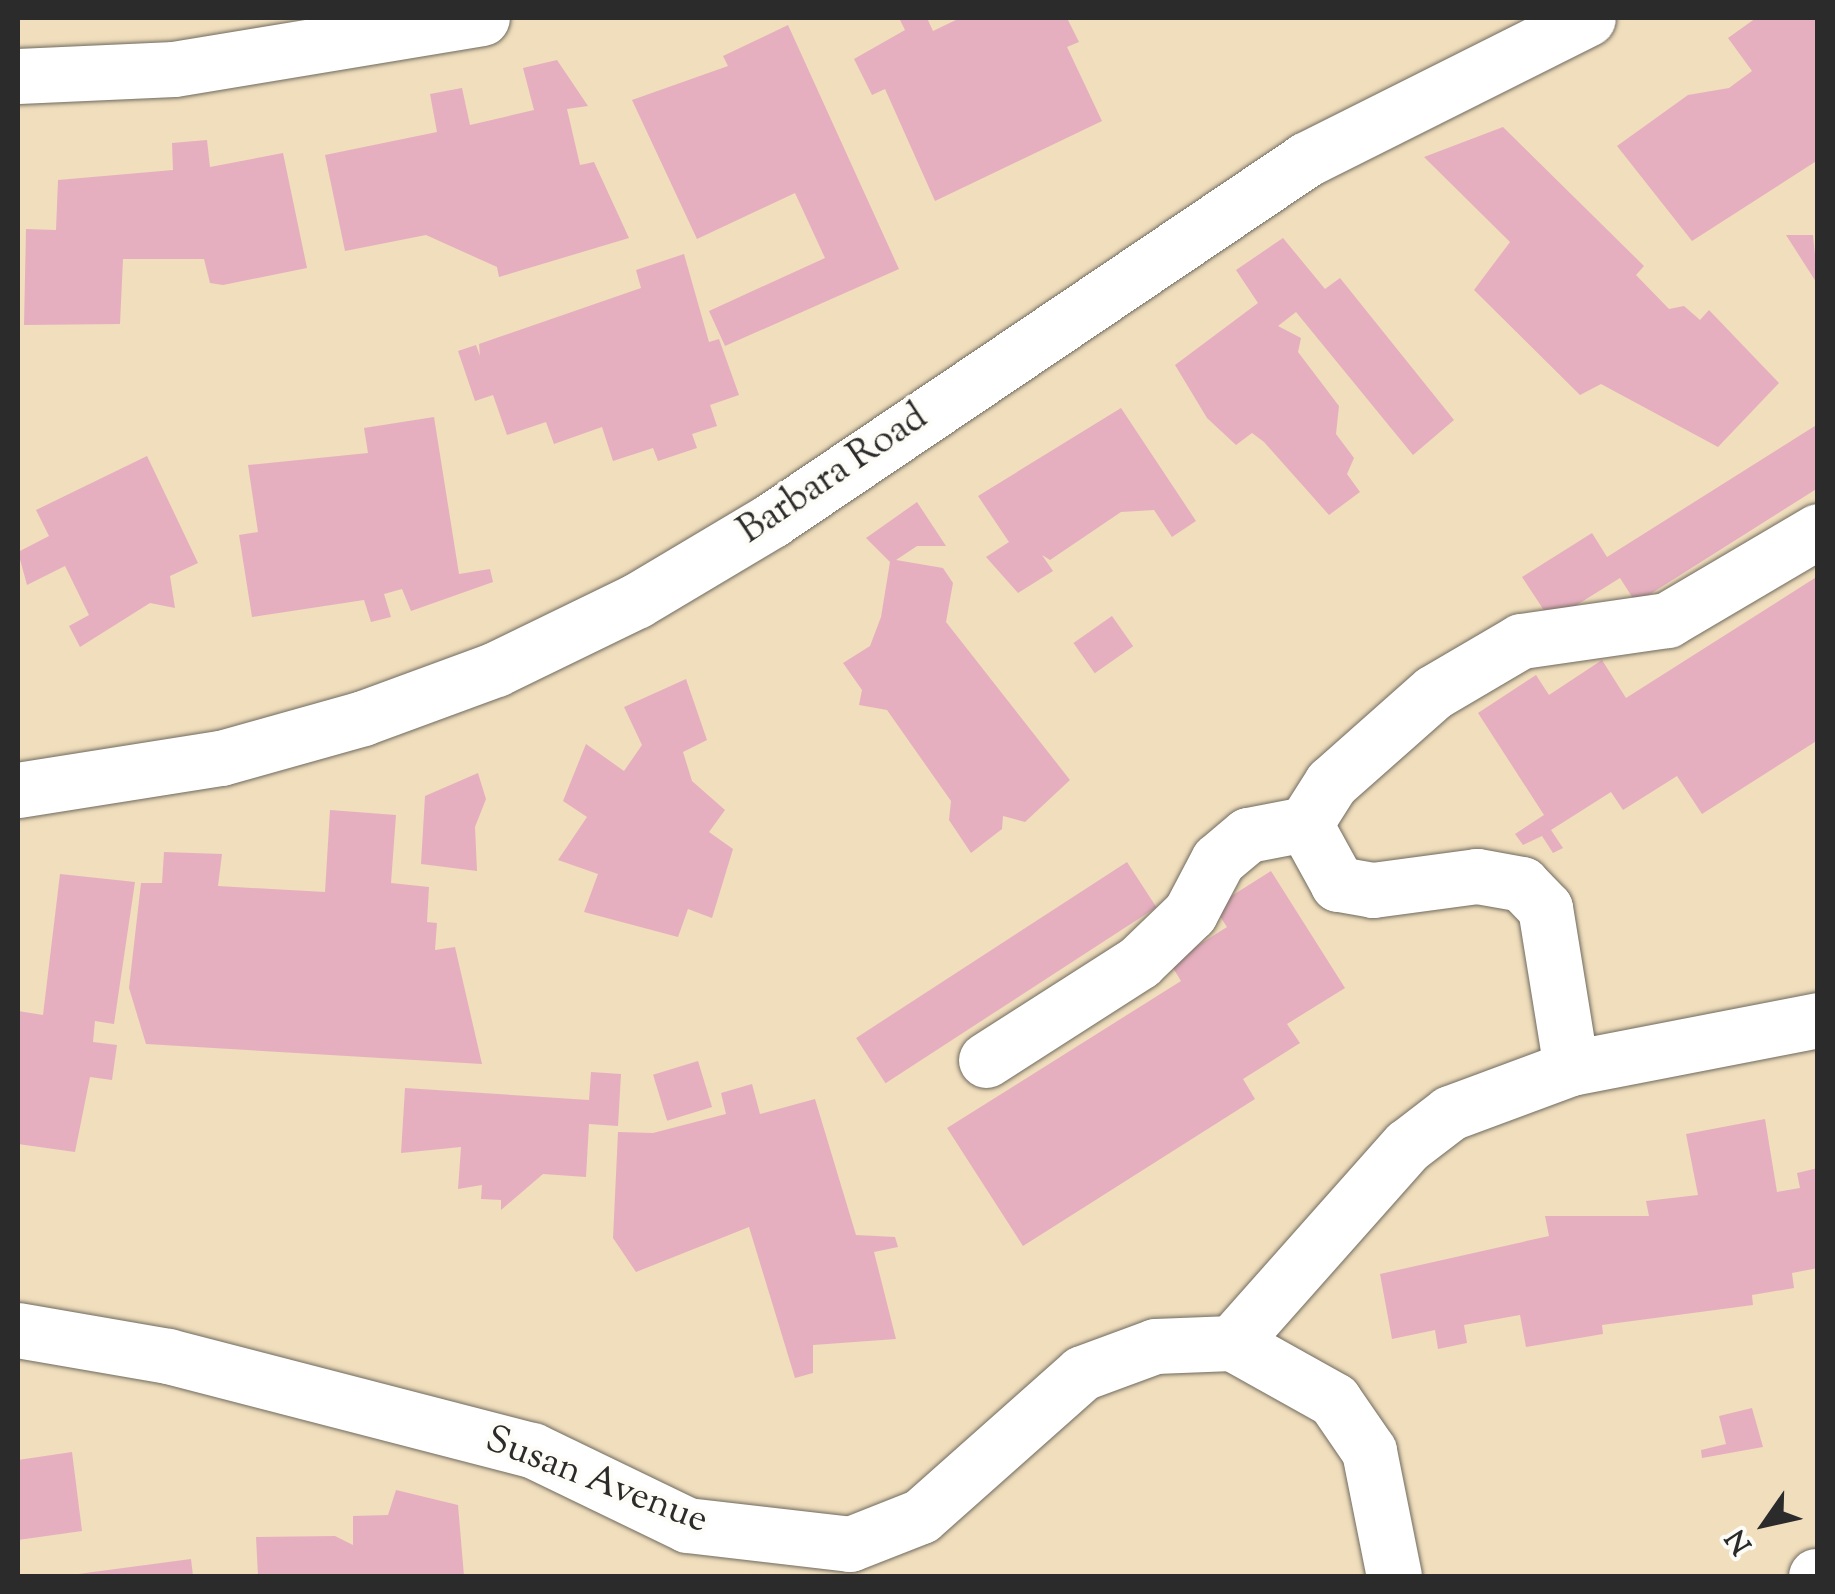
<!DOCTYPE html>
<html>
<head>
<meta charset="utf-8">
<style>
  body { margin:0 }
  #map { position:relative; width:1835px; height:1594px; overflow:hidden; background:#f0debd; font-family:"Sorts Mill Goudy",serif }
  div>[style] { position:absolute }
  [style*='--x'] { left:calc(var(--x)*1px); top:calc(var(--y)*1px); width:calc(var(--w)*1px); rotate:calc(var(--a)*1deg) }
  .building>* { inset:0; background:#e6afbf; transform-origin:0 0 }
  .roads { filter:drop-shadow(0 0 2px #706a5e) drop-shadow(0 0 2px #706a5e) }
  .minor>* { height:55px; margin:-27.5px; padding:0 27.5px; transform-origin:27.5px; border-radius:27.5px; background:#fff }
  span { translate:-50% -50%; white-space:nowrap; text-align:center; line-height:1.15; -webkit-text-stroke:8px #fdfcf7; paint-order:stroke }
  .street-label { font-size:38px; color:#2b2b2b }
  .frame { position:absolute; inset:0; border:20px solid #2b2b2b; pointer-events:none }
  .north { position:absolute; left:1715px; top:1474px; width:100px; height:100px; -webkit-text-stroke:8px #fdfcf7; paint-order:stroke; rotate:236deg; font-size:28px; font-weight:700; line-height:40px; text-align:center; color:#2b2b2b }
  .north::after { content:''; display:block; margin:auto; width:35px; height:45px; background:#2b2b2b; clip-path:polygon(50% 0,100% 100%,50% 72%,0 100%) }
</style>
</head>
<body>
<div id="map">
  <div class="building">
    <i style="clip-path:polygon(899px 18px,927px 18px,933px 31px,960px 18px,1067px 18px,1079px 42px,1067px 47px,1102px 121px,935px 201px,885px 89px,872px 95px,854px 59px,905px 30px)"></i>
    <i style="clip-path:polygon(1756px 18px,1818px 18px,1818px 160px,1692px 241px,1617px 146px,1688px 95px,1729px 88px,1752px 71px,1728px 38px)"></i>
    <i style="clip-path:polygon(788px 25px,899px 269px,725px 346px,709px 311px,825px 258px,795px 193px,697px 239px,632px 100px,728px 66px,723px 56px)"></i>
    <i style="clip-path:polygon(557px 60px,588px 106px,567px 109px,580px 165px,594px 162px,629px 238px,499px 277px,497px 267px,426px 235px,345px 251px,325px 155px,437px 132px,430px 94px,462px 88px,470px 125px,534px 110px,523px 68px)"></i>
    <i style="clip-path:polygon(1503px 127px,1644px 266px,1636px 275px,1669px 309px,1684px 306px,1700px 320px,1709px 310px,1779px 383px,1718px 447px,1601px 384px,1580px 395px,1474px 290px,1510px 242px,1424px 157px)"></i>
    <i style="clip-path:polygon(207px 140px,210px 167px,283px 153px,307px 268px,223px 285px,210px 283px,204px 259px,123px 259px,120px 324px,24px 325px,26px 229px,56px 230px,58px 180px,173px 170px,172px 143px)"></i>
    <i style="clip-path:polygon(1786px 235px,1813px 235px,1818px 285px)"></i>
    <i style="clip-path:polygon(1283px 238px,1325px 289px,1340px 278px,1454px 420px,1413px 455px,1296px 312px,1278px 326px,1301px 338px,1298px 352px,1339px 406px,1336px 434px,1354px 458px,1347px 474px,1360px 492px,1329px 515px,1264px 442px,1252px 433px,1236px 445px,1207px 418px,1175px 365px,1258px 303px,1236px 270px)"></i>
    <i style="clip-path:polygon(684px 254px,709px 342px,719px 339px,739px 395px,710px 405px,717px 426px,692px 434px,697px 448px,658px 461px,653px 448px,613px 461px,602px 427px,554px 444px,546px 422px,507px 435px,493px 395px,475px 401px,458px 351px,476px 345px,480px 356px,479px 344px,641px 288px,636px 270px)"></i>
    <i style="clip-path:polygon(1121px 408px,1196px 521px,1172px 537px,1154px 510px,1121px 512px,1050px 560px,1042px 555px,1053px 571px,1018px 593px,986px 557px,1009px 542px,978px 496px)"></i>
    <i style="clip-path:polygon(434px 417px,459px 574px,490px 569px,493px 582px,411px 611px,402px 589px,384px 594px,391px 617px,371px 622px,364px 600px,252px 617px,239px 535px,258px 532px,248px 465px,368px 453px,364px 428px)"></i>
    <i style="clip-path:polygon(1818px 424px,1818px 488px,1636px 603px,1620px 578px,1551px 621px,1522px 577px,1592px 533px,1607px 557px)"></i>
    <i style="clip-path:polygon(147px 456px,198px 563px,170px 576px,175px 608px,150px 603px,80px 647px,69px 626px,89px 615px,65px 566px,27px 585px,18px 552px,49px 536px,36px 510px)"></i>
    <i style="clip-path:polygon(917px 502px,946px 546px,917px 546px,896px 560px,943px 568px,953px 583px,946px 622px,1070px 780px,1025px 822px,1003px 816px,1002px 829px,971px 853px,949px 820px,951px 801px,887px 710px,859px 705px,862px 690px,843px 663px,870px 646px,881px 617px,890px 562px,866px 538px)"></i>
    <i style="clip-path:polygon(1818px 576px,1818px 740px,1702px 814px,1677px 776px,1623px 810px,1611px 792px,1551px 830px,1563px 848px,1553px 853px,1542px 836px,1523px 845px,1515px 834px,1544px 815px,1478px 713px,1536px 675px,1549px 695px,1602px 660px,1626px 698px)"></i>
    <i style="left:1112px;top:616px;width:37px;height:47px;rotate:55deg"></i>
    <i style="clip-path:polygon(686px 679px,707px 740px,683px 752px,692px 781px,725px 810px,709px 832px,733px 849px,712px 918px,688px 909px,678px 937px,584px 912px,598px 874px,558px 860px,587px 817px,563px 801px,586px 744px,624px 771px,642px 745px,624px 707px)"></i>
    <i style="clip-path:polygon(478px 773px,486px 799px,475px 827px,477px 871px,421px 864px,425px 796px)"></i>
    <i style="clip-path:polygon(330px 810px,396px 815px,391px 883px,429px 887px,427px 922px,437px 923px,435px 950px,455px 947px,482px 1064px,146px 1044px,129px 988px,141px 883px,162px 883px,164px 852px,222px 854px,218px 886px,325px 892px)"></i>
    <i style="left:1127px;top:862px;width:54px;height:323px;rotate:57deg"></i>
    <i style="clip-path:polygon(1271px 871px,1345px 988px,1287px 1024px,1300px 1043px,1243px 1079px,1255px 1099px,1023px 1246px,947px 1128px,1181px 981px,1170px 963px,1227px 927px,1214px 907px)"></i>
    <i style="clip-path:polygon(60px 874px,135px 882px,114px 1024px,95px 1021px,93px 1042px,117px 1045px,112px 1080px,90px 1077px,75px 1152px,18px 1144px,18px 1011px,43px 1015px)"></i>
    <i style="left:698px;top:1061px;width:48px;height:47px;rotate:73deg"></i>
    <i style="clip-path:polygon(591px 1072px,621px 1074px,618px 1126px,589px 1124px,586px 1177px,543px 1174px,501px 1210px,501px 1200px,481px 1199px,482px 1185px,458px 1189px,461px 1147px,401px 1153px,405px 1088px,589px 1100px)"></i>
    <i style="clip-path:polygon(752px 1084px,760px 1114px,815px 1099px,856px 1235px,895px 1237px,898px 1247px,874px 1252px,896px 1339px,813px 1345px,813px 1373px,795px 1378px,749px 1227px,636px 1272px,613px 1238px,618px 1132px,653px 1133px,726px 1114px,721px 1093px)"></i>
    <i style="clip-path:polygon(1765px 1119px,1777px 1192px,1800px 1188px,1797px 1173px,1818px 1168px,1818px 1268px,1792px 1273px,1794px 1288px,1752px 1295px,1753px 1305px,1602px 1325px,1603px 1334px,1526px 1347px,1520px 1315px,1464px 1325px,1467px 1343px,1438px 1349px,1435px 1330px,1392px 1339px,1380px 1274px,1549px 1236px,1545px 1216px,1649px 1216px,1646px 1201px,1698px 1195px,1686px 1134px)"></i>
    <i style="clip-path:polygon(1752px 1408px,1763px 1447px,1702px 1458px,1701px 1450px,1726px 1444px,1719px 1416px)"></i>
    <i style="clip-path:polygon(72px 1452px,82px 1531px,18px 1540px,18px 1460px)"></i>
    <i style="clip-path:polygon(396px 1490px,458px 1505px,464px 1576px,258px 1576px,256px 1537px,335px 1536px,353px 1545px,353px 1516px,388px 1515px)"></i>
    <i style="clip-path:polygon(191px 1559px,193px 1576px,78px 1576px,78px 1574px)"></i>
  </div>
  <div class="roads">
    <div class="minor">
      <i style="--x:18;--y:76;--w:156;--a:-2.6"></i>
      <i style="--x:174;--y:69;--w:312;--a:-9.4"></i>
      <i style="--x:18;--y:790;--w:206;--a:-9"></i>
      <i style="--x:221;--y:758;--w:148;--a:-15.7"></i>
      <i style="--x:363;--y:718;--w:142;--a:-20.2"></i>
      <i style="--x:496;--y:669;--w:156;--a:-25.9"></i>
      <i style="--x:636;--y:601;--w:158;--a:-30.8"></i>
      <i style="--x:772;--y:520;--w:645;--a:-34.01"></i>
      <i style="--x:1307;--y:159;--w:314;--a:-26.6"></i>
      <i style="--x:986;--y:1060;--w:182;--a:-32.6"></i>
      <i style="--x:1139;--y:962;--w:71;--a:-43.9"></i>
      <i style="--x:1190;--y:913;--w:60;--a:-62.2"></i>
      <i style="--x:1218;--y:860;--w:39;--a:-40"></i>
      <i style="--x:1248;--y:835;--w:58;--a:-10.9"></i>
      <i style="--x:1571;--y:1068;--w:162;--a:-99.2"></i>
      <i style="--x:1545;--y:908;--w:33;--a:-134"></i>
      <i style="--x:1522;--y:884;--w:46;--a:-169.9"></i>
      <i style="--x:1477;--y:876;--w:105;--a:172.3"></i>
      <i style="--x:1373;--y:890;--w:36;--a:-170"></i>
      <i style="--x:1338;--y:884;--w:68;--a:-118.8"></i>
      <i style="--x:1305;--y:824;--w:49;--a:-57.6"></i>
      <i style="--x:1331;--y:783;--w:137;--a:-41.5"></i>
      <i style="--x:1434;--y:692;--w:101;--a:-30.4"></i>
      <i style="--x:1521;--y:641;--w:148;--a:-8.2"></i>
      <i style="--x:1667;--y:620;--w:175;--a:-30.5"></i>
      <i style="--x:18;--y:1330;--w:152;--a:9.8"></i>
      <i style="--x:168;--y:1356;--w:376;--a:14.5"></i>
      <i style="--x:532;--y:1450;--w:172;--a:25.8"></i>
      <i style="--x:687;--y:1525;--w:164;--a:6.6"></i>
      <i style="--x:850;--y:1544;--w:76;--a:-21.5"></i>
      <i style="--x:921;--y:1516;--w:215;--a:-41.6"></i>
      <i style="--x:1082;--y:1373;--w:78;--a:-20.3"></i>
      <i style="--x:1155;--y:1346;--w:77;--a:-2.2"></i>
      <i style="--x:1232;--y:1343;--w:117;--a:29.2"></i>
      <i style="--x:1334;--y:1400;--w:62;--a:55.5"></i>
      <i style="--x:1369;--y:1451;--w:127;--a:78.7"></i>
      <i style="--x:1232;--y:1343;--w:264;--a:-48.4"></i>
      <i style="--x:1407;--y:1146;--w:54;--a:-37.5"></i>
      <i style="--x:1450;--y:1113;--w:129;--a:-20.4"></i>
      <i style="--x:1571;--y:1068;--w:252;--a:-11"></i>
      <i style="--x:1816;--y:1576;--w:2;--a:0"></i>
    </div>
  </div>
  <div class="street-label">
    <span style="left:834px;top:476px;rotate:-34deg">Barbara Road</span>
    <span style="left:596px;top:1482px;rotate:21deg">Susan Avenue</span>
  </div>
  <div class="frame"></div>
  <div class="north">N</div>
</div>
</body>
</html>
